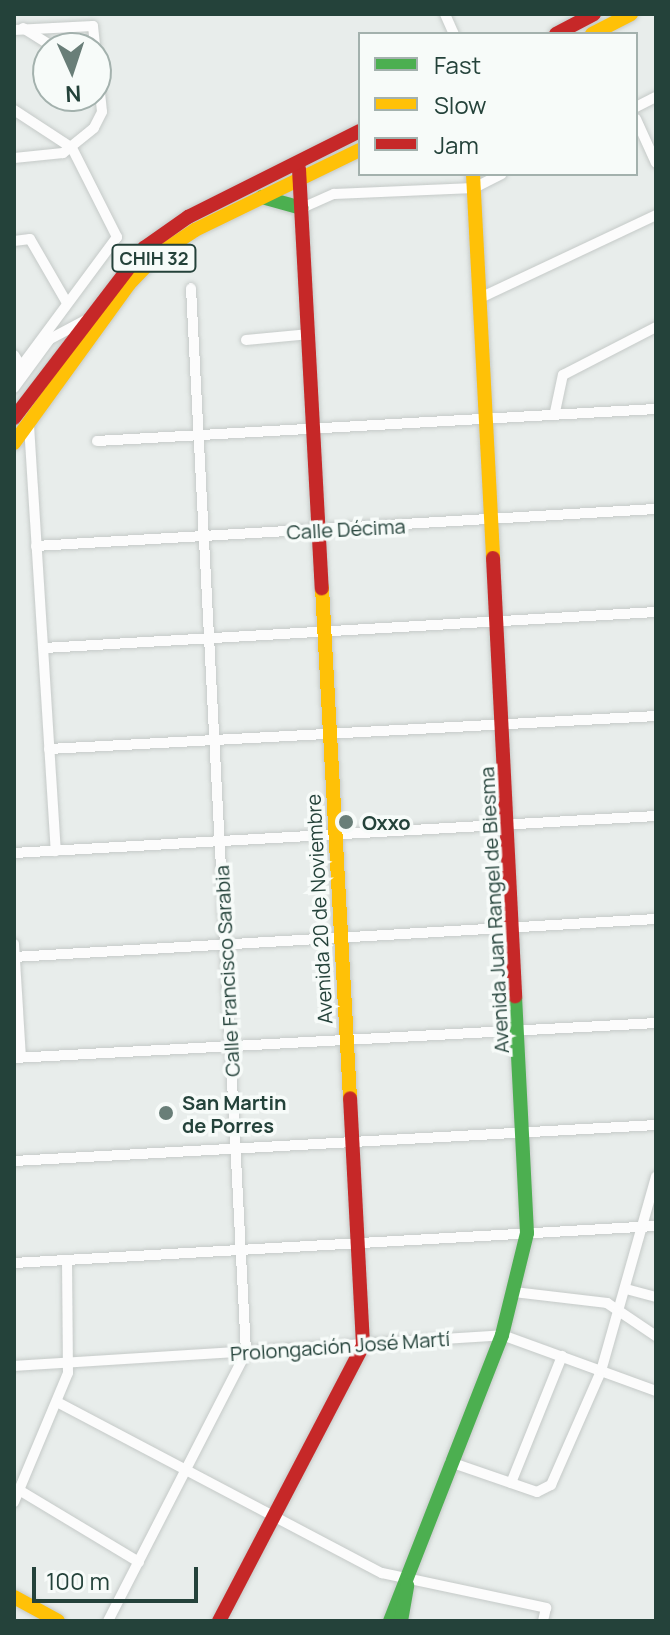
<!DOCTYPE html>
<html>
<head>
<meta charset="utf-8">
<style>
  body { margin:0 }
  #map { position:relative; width:670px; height:1635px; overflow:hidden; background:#e8edeb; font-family:Manrope,sans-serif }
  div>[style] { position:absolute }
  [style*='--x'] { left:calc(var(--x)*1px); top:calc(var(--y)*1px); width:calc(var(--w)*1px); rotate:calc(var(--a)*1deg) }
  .roads { filter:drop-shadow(0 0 2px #c5cac8) drop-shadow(0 0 2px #c5cac8) }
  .street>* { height:10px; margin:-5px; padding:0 5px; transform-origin:5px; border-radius:5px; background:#fcfcfc }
  .fast>* { height:14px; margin:-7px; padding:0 7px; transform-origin:7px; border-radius:7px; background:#4caf50 }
  .slow>* { height:14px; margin:-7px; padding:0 7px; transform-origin:7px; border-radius:7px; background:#ffc107 }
  .jam>* { height:14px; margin:-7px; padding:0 7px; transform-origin:7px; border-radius:7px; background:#c62828 }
  .dots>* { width:22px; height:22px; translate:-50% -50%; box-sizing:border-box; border:4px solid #f7fbf9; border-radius:50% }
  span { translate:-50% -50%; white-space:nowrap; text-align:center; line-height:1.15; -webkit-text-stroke:7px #f7fbf9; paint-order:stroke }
  .shield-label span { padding:2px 6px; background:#f7fbf9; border:2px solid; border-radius:6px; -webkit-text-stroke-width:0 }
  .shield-label { font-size:18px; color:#24423a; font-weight:700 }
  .street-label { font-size:20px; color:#24423a }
  .poi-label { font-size:20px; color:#24423a; font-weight:700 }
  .left { translate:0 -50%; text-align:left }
  .frame { position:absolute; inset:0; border:16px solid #24423a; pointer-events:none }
  .legend { position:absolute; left:358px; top:32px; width:280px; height:144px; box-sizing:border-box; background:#f7fbf9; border:2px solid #a3b1ad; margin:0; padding:10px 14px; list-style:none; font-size:24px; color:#24423a }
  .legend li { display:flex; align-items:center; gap:16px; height:40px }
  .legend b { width:40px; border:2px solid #a3b1ad }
  .north { position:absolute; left:32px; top:32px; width:80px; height:80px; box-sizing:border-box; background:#f7fbf9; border:2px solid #a3b1ad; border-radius:50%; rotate:177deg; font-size:22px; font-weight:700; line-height:32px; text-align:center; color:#24423a }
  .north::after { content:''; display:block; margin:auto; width:28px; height:36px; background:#697e78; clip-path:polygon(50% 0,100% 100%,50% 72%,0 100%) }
  .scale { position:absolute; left:32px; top:1567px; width:166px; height:36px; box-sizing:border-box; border:4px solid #24423a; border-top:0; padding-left:10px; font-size:24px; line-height:28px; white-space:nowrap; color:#24423a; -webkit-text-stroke:6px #f7fbf9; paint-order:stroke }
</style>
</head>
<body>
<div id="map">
  <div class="roads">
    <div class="street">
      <i style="--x:445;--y:14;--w:22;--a:66"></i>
      <i style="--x:23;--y:28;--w:38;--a:32"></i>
      <i style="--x:14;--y:30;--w:79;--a:-2.9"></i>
      <i style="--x:93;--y:26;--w:86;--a:84"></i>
      <i style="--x:102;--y:112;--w:18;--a:117"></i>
      <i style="--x:94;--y:128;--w:40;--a:141"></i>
      <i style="--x:63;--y:153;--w:49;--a:174.2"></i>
      <i style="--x:636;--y:107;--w:22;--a:-27"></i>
      <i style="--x:14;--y:110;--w:69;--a:33.2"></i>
      <i style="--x:72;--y:148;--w:100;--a:63.2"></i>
      <i style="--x:117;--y:237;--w:173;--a:126.5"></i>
      <i style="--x:636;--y:119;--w:48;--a:65.6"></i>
      <i style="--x:302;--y:208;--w:35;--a:-24"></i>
      <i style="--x:334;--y:194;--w:140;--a:-2.5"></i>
      <i style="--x:474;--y:188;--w:31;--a:-27"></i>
      <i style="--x:14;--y:241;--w:16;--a:-7"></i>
      <i style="--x:30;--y:239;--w:74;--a:60"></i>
      <i style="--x:480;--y:298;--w:195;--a:-25.2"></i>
      <i style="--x:246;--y:340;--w:64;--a:-5.4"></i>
      <i style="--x:14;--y:355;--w:19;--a:58"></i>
      <i style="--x:14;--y:388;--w:61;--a:-53.7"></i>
      <i style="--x:50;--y:339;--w:40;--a:-28"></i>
      <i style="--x:555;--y:412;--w:38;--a:-78"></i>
      <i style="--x:563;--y:375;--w:105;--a:-27.3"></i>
      <i style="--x:29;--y:425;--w:427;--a:86.4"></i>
      <i style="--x:97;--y:441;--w:560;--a:-3.28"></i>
      <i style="--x:36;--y:546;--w:621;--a:-3.42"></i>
      <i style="--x:44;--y:648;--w:613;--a:-3.37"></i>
      <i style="--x:49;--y:749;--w:608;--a:-3.11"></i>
      <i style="--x:14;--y:853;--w:643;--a:-3.3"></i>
      <i style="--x:14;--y:944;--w:113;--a:86.5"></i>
      <i style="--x:14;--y:957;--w:643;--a:-3.39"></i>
      <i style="--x:14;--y:1058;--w:643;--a:-3.12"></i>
      <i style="--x:14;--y:1161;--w:643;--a:-3.21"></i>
      <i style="--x:14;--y:1263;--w:643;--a:-3.3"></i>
      <i style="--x:626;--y:1289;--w:31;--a:15"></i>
      <i style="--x:514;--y:1292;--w:94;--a:6.7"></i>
      <i style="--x:607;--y:1303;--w:59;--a:34"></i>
      <i style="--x:14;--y:1366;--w:489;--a:-3.6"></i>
      <i style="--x:502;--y:1335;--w:164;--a:20"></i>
      <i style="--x:57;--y:1402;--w:367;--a:27.8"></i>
      <i style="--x:382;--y:1573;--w:168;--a:12"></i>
      <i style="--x:546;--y:1608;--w:13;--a:103"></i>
      <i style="--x:450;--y:1462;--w:92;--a:19"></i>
      <i style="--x:537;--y:1492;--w:16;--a:-27"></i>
      <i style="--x:551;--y:1485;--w:124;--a:-66.3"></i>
      <i style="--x:601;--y:1371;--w:202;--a:-74.2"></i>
      <i style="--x:511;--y:1483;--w:137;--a:-68.1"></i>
      <i style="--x:19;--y:1490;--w:140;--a:31"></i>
      <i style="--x:14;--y:1502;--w:140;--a:-67.3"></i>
      <i style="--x:68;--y:1373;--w:113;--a:-90.5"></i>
      <i style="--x:108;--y:1621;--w:302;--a:-62.8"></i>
      <i style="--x:246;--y:1352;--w:1065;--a:-92.96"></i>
    </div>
    <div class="fast">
      <i style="--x:262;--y:197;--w:41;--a:15.4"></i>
      <i style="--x:390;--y:1621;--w:307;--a:-68.6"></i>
      <i style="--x:502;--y:1335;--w:105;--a:-76.2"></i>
      <i style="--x:527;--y:1233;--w:237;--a:-92.9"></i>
      <i style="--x:401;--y:1621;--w:36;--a:-80"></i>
    </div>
    <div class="slow">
      <i style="--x:592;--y:34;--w:44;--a:-27.1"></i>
      <i style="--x:473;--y:174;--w:385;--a:87"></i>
      <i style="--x:14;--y:443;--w:196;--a:-54.1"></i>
      <i style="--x:129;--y:284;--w:40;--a:-46"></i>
      <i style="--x:157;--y:255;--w:45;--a:-33.3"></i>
      <i style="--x:195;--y:230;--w:183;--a:-25.9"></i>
      <i style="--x:322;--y:588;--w:511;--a:86.86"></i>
      <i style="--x:14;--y:1597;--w:50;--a:28.6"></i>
    </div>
    <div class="jam">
      <i style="--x:556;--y:34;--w:43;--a:-27.8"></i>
      <i style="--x:299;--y:169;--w:420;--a:86.9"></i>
      <i style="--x:14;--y:418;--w:214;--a:-52.6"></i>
      <i style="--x:144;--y:248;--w:54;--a:-35.2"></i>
      <i style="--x:188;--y:217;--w:192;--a:-26.6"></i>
      <i style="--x:493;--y:558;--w:439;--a:87.1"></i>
      <i style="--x:219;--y:1621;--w:311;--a:-62.4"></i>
      <i style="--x:363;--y:1345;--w:247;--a:-93"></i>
    </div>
  </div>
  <div class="dots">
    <i style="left:346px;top:822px;background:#697e78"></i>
    <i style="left:166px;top:1113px;background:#697e78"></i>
  </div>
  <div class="shield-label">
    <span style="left:154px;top:258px">CHIH 32</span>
  </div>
  <div class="street-label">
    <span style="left:346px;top:529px;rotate:-3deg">Calle Décima</span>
    <span style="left:319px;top:909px;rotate:-93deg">Avenida 20 de Noviembre</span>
    <span style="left:494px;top:910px;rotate:-93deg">Avenida Juan Rangel de Biesma</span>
    <span style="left:227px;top:971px;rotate:-93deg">Calle Francisco Sarabia</span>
    <span style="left:340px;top:1346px;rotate:-4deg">Prolongación José Martí</span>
  </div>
  <div class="poi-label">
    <span class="left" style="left:362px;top:822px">Oxxo</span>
    <span class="left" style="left:182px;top:1114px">San Martin<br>de Porres</span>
  </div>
  <div class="frame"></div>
  <ul class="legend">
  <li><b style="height:10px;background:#4caf50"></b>Fast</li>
  <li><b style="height:10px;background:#ffc107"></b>Slow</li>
  <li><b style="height:10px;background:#c62828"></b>Jam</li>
  </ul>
  <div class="north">N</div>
  <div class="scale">100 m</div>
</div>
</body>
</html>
